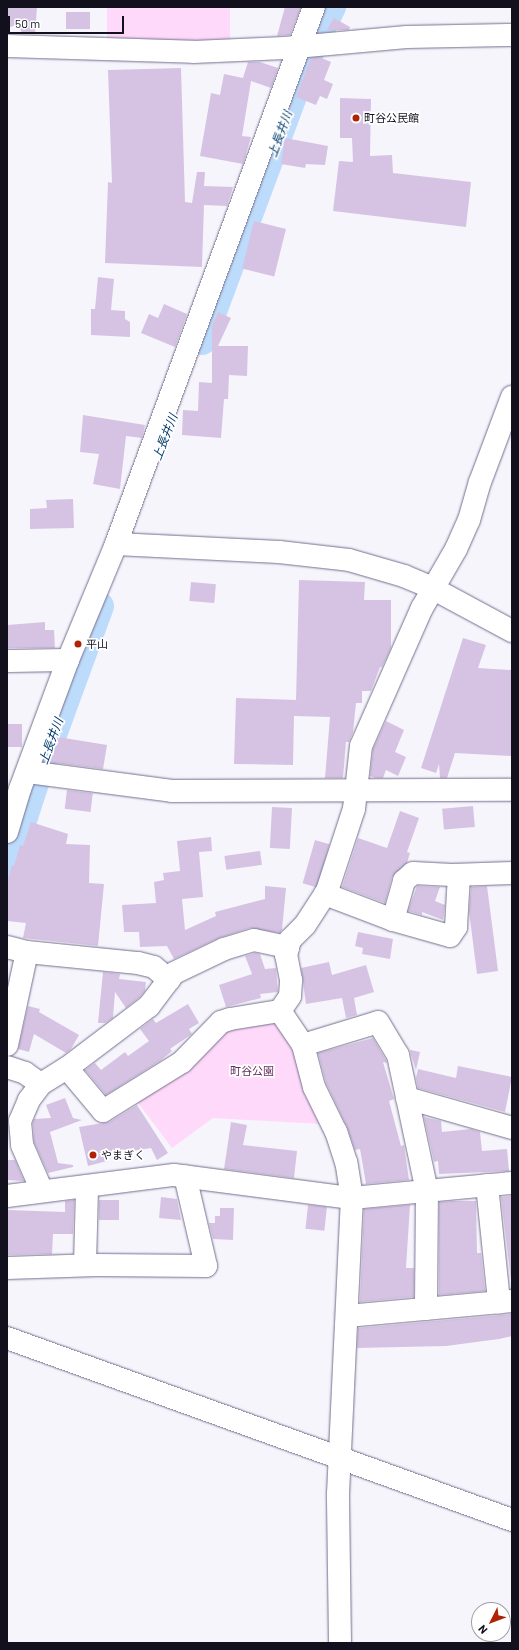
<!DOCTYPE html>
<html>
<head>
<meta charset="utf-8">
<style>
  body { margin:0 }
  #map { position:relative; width:519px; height:1650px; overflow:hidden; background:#f6f5fc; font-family:Barlow,"Noto Sans JP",sans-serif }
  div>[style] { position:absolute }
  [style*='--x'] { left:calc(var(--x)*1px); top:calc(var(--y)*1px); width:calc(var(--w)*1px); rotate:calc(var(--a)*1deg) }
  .green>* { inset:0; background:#ffd9f9; transform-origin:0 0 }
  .river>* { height:28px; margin:-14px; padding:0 14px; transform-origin:14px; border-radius:14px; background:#bddbfb }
  .building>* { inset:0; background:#d6c3e3; transform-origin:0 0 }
  .roads { filter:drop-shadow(0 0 1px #736f8e) drop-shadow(0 0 1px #736f8e) }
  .minor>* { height:22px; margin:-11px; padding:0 11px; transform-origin:11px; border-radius:11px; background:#fff }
  .dots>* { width:11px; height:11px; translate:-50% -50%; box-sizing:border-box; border:2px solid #fff; border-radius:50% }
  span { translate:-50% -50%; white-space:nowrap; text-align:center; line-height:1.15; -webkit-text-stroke:3.5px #fff; paint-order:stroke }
  .poi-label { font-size:11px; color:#12101c }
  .left { translate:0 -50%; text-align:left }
  .park-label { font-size:11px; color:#65315f }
  .water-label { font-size:12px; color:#023b6b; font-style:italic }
  .frame { position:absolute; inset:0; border:8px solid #12101c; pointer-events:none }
  .north { position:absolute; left:471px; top:1602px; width:40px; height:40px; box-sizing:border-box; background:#fff; border:1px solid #a09fa4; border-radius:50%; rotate:228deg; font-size:11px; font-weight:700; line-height:16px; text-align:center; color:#12101c }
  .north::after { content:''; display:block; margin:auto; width:14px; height:18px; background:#af2205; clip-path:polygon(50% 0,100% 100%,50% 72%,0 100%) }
  .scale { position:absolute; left:8px; top:16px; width:116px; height:18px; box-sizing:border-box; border:2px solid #12101c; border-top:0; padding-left:5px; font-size:12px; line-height:14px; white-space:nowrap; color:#12101c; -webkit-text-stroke:3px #fff; paint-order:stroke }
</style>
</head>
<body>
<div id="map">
  <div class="green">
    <i style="left:107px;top:7px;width:123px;height:38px"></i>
    <i style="clip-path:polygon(277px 1014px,296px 1044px,322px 1119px,320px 1124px,213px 1118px,172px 1148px,133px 1096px,230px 1023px)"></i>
  </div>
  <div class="river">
    <i style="--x:202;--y:341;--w:301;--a:-69.6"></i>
    <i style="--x:307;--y:59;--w:58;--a:-64.3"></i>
    <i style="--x:7;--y:871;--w:83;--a:-72.4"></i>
    <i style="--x:32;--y:792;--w:198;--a:-69.9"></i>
  </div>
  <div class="building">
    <i style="clip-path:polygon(7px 7px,37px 7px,35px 34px,22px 34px,19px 24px,7px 28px)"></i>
    <i style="clip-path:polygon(285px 7px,301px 7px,290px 35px,277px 36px)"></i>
    <i style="left:66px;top:12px;width:24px;height:17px"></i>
    <i style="clip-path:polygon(334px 18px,350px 27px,349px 30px,327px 30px)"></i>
    <i style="clip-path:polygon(319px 57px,331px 62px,324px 80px,333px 84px,327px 99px,320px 96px,316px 105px,296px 97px,311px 58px)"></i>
    <i style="clip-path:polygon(248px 62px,260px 62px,278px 68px,271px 88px,251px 81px,242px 136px,251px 137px,243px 164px,200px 156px,211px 93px,220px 95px,224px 74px,243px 78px)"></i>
    <i style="clip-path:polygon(181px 68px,185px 202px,192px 203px,197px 172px,205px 172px,204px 186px,233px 187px,227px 206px,204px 205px,202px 267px,105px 263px,108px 182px,112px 183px,108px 70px)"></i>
    <i style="clip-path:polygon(340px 98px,371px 99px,370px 156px,392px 155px,393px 173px,471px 182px,466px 227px,333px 211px,339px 161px,353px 162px,352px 138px,340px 138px)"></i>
    <i style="clip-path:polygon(285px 138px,328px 146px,325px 165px,306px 164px,305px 168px,281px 164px)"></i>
    <i style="left:254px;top:221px;width:33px;height:49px;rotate:14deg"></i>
    <i style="clip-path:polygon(98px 277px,114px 279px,111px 310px,125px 311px,125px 319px,130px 322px,130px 337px,91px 335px,91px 309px,95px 309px)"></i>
    <i style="clip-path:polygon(164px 304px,187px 314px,175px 347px,141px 333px,149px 314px,158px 318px)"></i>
    <i style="clip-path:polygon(218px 312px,231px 318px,218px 346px,248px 346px,247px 376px,229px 375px,228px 399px,224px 399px,221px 438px,182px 435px,183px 410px,198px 411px,199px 382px,212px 383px,212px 326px)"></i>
    <i style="clip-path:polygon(83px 415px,145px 425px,142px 438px,126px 436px,120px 489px,93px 484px,99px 454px,80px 452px)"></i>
    <i style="clip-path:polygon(73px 499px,74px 528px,30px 529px,30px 509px,47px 508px,46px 500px)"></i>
    <i style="clip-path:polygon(299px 580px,365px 582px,364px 600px,391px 600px,391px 648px,382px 667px,380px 667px,371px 691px,362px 691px,362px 703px,356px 703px,353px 732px,349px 742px,346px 742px,343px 778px,325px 778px,330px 717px,294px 716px,293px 765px,234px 764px,236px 698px,296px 700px)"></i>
    <i style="left:191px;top:582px;width:25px;height:19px;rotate:5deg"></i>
    <i style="clip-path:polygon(45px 622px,45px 630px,54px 630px,55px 648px,7px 648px,7px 625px)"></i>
    <i style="clip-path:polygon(463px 638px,486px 645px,478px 668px,512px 670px,512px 756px,455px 753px,447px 778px,440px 778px,439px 764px,436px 773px,421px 768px)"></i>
    <i style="clip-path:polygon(386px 721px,404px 730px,395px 752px,406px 757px,398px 776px,386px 770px,383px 778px,375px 778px,370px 776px,373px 749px)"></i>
    <i style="left:7px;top:724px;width:15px;height:23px"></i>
    <i style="clip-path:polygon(58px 737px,107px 745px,103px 769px,47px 762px)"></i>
    <i style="left:67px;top:790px;width:26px;height:19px;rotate:7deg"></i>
    <i style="left:473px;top:806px;width:21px;height:31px;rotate:85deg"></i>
    <i style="left:272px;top:807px;width:20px;height:41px;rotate:3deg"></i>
    <i style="clip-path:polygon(400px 811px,419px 818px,407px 852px,410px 853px,407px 863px,392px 877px,385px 903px,342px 887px,358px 838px,387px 848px)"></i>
    <i style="clip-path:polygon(31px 822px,68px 834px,66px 844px,90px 845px,89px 883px,104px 884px,98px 946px,23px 938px,26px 923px,7px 921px,7px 884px,12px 865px,14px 866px,20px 845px,23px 846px)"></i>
    <i style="clip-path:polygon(211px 837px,212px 851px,199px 852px,203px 897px,182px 899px,185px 930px,216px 916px,215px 912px,265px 899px,265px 886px,286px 888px,282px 930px,280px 933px,250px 928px,219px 938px,174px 959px,167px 946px,140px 947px,139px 932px,124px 932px,122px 905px,156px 903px,154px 882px,164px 880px,163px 873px,180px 871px,177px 841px)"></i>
    <i style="left:315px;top:840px;width:15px;height:45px;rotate:16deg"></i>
    <i style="left:260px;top:851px;width:14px;height:36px;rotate:82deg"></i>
    <i style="clip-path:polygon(417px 886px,440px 887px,435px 901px,445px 905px,443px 920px,422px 912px,422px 915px,408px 911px)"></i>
    <i style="clip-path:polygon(487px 886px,498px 971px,477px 974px,469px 911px,471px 887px)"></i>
    <i style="clip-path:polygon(358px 932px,393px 939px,390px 959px,362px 954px,363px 948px,355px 946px)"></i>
    <i style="clip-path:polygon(255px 953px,260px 954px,265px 969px,276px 968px,278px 992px,260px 994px,261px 998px,226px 1007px,219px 985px,252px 974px,245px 956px)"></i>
    <i style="clip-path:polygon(329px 962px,332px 975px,366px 965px,374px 992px,354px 998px,357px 1015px,346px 1018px,342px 998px,306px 1004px,301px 968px)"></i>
    <i style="clip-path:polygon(103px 972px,120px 974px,119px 979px,146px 982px,145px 991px,140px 997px,126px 1008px,115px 992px,113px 1018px,105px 1023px,98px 1023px)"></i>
    <i style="clip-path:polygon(188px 1004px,199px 1023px,189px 1029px,192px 1034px,170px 1049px,172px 1051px,160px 1061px,106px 1095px,85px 1070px,95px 1063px,101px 1070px,125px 1052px,128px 1056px,149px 1041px,140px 1029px,153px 1019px,156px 1023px)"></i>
    <i style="clip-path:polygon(28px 1006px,40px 1009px,39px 1012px,79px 1035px,71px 1049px,66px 1053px,34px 1034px,29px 1052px,18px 1049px)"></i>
    <i style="clip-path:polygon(373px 1038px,386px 1060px,387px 1063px,383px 1062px,394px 1099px,389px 1101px,401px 1146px,404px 1145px,409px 1180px,366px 1184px,360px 1149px,355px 1150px,347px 1127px,326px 1083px,318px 1053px)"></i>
    <i style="clip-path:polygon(411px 1050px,420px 1052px,416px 1070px,410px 1051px)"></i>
    <i style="clip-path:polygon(458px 1066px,512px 1077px,505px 1112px,418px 1088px,416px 1078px,418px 1069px,456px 1078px)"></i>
    <i style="clip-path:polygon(65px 1098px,73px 1118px,82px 1120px,50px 1132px,58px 1163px,73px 1165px,73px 1167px,48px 1173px,34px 1142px,33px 1123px,34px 1119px,51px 1118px,46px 1105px)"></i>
    <i style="clip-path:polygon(137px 1105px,168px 1153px,157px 1160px,151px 1148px,106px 1155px,107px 1161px,88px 1166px,79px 1127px,109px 1122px)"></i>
    <i style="clip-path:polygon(424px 1117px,441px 1121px,442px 1132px,471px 1129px,480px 1132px,482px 1151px,507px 1149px,509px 1171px,439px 1174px,438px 1161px,434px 1162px)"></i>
    <i style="clip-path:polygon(231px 1122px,247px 1125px,243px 1145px,297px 1151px,294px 1178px,224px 1169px)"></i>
    <i style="clip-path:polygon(7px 1160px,15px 1160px,24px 1181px,7px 1180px)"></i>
    <i style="clip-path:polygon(512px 1196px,512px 1289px,501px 1197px)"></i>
    <i style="clip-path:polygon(161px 1197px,177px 1199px,181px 1220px,159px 1218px)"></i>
    <i style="clip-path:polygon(74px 1200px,73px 1234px,53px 1234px,52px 1254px,7px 1255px,8px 1210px,65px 1212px,65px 1201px)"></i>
    <i style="left:99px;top:1200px;width:20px;height:20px"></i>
    <i style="clip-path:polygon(452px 1201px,476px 1201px,477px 1253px,481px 1253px,485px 1291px,439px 1295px,439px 1202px)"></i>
    <i style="left:308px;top:1205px;width:19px;height:24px;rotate:6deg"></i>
    <i style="clip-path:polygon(410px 1205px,406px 1268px,414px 1268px,414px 1297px,360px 1302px,364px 1209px)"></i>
    <i style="clip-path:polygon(220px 1208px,234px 1208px,233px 1240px,213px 1239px,209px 1223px,215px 1223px,215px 1216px,220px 1216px)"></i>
    <i style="clip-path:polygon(512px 1314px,512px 1336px,499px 1339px,446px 1346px,357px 1348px,358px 1328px)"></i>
  </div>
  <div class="roads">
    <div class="minor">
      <i style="--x:7;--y:46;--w:186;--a:1.8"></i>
      <i style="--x:193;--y:52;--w:92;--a:-2.5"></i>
      <i style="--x:285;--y:48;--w:122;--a:-5.2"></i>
      <i style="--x:407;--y:37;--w:105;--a:-1.1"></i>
      <i style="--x:116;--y:544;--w:163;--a:2.8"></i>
      <i style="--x:279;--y:552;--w:70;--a:6.5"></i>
      <i style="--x:349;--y:560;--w:57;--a:16.2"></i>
      <i style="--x:404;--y:576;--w:30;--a:23"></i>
      <i style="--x:432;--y:588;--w:91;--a:28.3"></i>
      <i style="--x:7;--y:661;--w:61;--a:-0.9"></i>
      <i style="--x:28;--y:772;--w:145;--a:7.5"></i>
      <i style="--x:172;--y:791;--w:340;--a:-0.2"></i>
      <i style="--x:7;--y:832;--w:45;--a:-73.2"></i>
      <i style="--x:20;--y:789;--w:138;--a:-69.6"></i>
      <i style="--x:68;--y:660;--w:126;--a:-67.5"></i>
      <i style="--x:116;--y:544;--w:572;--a:-69.76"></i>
      <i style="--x:325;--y:894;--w:73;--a:20.9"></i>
      <i style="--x:393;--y:920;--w:41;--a:-74.2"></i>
      <i style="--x:404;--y:881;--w:12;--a:-42"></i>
      <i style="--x:413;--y:873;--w:39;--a:3"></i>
      <i style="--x:452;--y:875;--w:60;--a:-1.9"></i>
      <i style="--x:393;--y:920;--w:59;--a:15.7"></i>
      <i style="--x:450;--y:936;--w:11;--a:-56"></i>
      <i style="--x:456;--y:927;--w:52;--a:-86.7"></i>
      <i style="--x:7;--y:947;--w:21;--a:14"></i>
      <i style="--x:27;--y:952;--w:112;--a:5.7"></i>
      <i style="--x:138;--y:963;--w:16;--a:14"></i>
      <i style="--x:154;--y:967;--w:20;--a:41"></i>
      <i style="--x:280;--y:1011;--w:18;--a:-56"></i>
      <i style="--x:290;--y:996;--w:16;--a:-86"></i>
      <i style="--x:291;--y:980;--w:25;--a:-101"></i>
      <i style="--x:286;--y:955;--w:16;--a:-75"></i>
      <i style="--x:290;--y:940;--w:21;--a:-45"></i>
      <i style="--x:305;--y:925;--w:40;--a:-57.1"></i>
      <i style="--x:327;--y:891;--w:86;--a:-71.8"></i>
      <i style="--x:354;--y:809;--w:63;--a:-83.7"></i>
      <i style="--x:361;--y:746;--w:151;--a:-66.2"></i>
      <i style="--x:422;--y:608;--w:68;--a:-60"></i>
      <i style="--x:456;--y:549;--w:32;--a:-66"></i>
      <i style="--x:469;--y:520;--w:40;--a:-74"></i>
      <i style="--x:480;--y:482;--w:91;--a:-69.4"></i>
      <i style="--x:7;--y:1045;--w:95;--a:-77.9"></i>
      <i style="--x:7;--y:1067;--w:19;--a:18"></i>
      <i style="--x:25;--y:1073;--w:19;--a:35"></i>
      <i style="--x:41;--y:1084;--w:31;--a:-32"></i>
      <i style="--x:67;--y:1068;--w:56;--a:50.1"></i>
      <i style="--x:103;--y:1111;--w:93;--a:-31.8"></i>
      <i style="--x:182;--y:1062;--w:56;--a:-45.7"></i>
      <i style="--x:221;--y:1022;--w:9;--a:-18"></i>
      <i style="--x:230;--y:1019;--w:51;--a:-9.1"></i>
      <i style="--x:280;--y:1011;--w:41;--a:55.9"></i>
      <i style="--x:67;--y:1068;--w:103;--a:-37.1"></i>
      <i style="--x:149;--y:1006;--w:41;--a:-52.9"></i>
      <i style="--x:174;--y:973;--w:55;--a:-25.6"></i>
      <i style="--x:224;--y:949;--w:31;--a:-17"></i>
      <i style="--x:254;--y:940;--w:35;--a:12"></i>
      <i style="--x:41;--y:1084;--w:20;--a:127"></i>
      <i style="--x:29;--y:1100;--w:23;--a:113"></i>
      <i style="--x:20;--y:1121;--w:24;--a:85"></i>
      <i style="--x:22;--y:1145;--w:50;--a:66.5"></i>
      <i style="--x:407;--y:1098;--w:109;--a:15.9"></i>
      <i style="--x:487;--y:1185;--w:118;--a:84.1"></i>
      <i style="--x:7;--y:1196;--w:168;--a:-7.2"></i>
      <i style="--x:174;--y:1175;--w:179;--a:7.4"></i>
      <i style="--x:352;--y:1198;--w:161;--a:-5.4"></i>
      <i style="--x:85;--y:1265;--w:79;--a:-88.5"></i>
      <i style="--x:7;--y:1268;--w:90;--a:-1.9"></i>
      <i style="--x:97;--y:1265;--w:109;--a:0.5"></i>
      <i style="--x:206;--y:1266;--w:92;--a:-103.1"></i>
      <i style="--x:347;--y:1316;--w:166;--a:-5.2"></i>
      <i style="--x:7;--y:1338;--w:537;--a:19.82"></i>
      <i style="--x:340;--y:1643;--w:149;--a:-90.8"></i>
      <i style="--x:338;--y:1494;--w:296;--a:-87.3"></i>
      <i style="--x:352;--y:1198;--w:36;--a:-99"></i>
      <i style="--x:346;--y:1162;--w:32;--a:-108"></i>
      <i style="--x:336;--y:1132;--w:50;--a:-116.1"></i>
      <i style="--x:314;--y:1087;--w:43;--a:-104.7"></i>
      <i style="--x:303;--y:1045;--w:78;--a:-17"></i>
      <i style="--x:378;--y:1022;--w:39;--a:59"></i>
      <i style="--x:398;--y:1055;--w:139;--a:78"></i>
      <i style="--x:427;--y:1191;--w:118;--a:90.5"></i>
    </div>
  </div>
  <div class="dots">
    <i style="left:356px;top:118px;background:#af2205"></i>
    <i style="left:78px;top:644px;background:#af2205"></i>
    <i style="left:93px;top:1155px;background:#af2205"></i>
  </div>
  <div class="poi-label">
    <span class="left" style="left:364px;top:118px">町谷公民館</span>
    <span class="left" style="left:86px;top:644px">平山</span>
    <span class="left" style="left:101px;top:1155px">やまぎく</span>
  </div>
  <div class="park-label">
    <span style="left:252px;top:1071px">町谷公園</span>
  </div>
  <div class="water-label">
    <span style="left:280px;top:134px;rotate:-70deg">上長井川</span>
    <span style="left:165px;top:437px;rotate:-69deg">上長井川</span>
    <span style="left:51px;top:741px;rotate:-70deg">上長井川</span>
  </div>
  <div class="frame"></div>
  <div class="north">N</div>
  <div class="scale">50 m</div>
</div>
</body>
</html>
